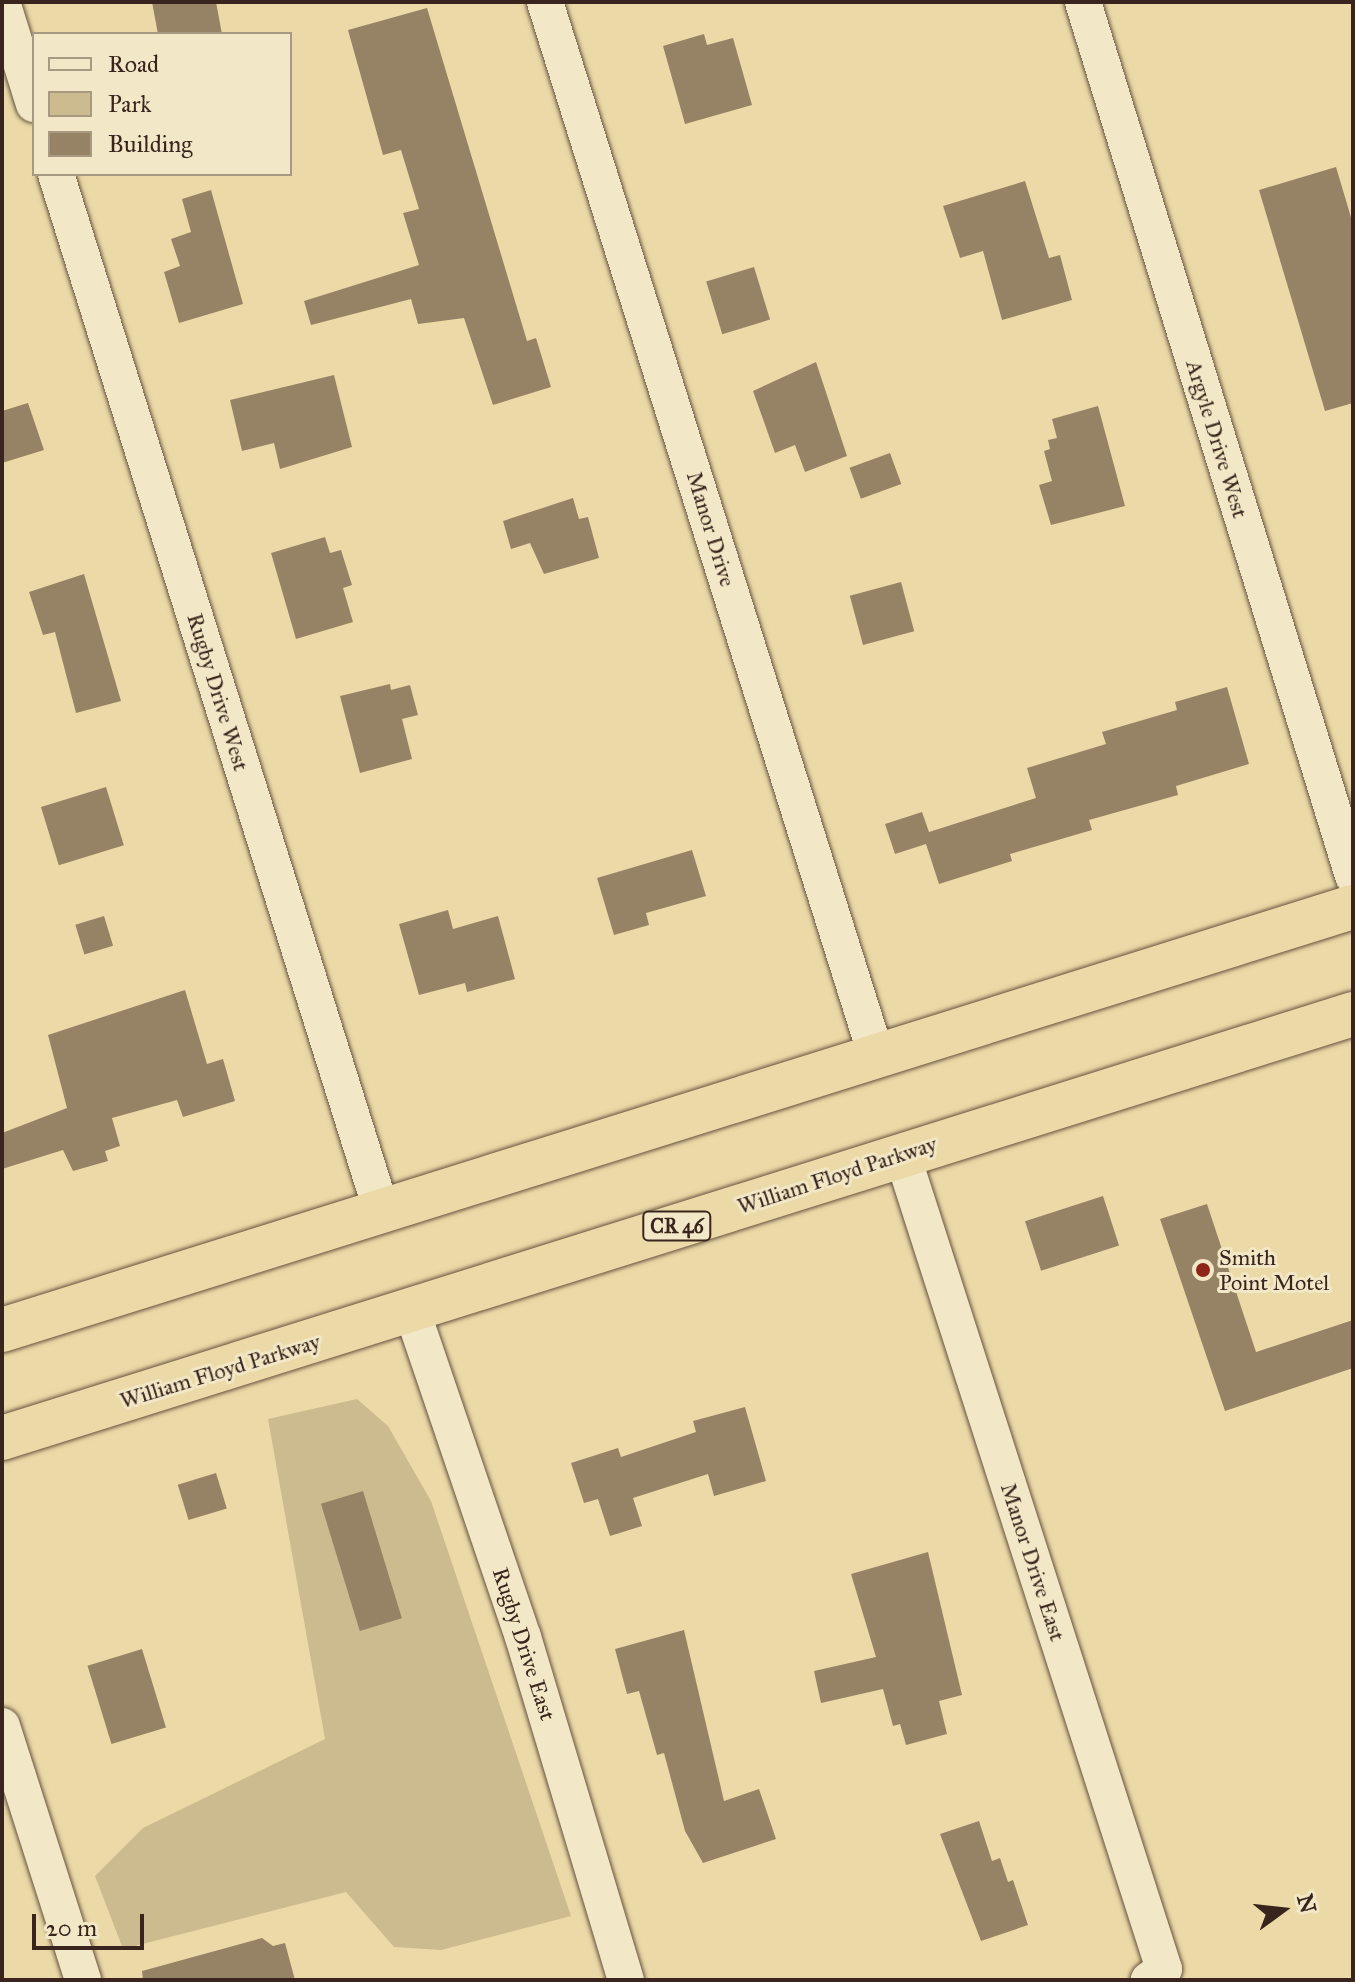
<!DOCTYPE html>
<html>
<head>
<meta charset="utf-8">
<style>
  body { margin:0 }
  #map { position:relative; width:1355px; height:1982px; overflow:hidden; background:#ebdaa7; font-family:"IM FELL Great Primer",serif }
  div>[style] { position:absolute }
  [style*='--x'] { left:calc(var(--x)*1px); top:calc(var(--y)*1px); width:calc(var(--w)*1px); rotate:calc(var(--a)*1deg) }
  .green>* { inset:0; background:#cdbb90 }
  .building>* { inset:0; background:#968365; transform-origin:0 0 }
  .roads { filter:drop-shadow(0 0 2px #665240) drop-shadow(0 0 2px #665240) }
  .minor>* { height:36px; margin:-18px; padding:0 18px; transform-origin:18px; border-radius:18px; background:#f2e7c6 }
  .highway>* { height:44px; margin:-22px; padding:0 22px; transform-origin:22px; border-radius:22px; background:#ebdaa7 }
  .dots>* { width:22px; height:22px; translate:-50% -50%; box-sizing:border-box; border:4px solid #f2e7c6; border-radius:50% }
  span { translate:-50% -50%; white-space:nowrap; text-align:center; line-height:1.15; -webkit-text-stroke:6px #f2e7c6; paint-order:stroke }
  .shield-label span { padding:2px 6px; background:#f2e7c6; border:2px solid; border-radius:6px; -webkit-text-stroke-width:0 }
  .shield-label { font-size:20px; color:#39251d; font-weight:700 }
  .street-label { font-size:22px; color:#39251d }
  .poi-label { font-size:22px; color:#39251d }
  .left { translate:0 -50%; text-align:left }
  .frame { position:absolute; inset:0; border:4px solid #39251d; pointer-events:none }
  .legend { position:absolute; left:32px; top:32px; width:260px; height:144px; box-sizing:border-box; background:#f2e7c6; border:2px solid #a89982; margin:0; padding:10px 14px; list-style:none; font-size:24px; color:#39251d }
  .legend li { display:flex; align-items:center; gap:16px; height:40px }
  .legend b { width:40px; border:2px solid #a89982 }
  .north { position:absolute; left:1243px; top:1870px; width:80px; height:80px; -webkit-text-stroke:6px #f2e7c6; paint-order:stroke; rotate:75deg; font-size:22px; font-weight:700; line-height:32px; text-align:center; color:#39251d }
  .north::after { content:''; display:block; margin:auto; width:28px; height:36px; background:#39251d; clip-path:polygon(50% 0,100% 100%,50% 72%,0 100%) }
  .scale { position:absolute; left:32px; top:1914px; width:112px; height:36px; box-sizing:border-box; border:4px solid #39251d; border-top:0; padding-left:10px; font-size:24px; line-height:28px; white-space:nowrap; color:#39251d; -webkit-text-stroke:6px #f2e7c6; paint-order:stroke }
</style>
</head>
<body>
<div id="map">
  <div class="green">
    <i style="clip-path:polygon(357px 1399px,388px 1426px,431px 1501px,571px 1916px,441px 1950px,394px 1947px,346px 1892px,123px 1949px,95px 1876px,143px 1828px,325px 1739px,268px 1419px)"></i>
  </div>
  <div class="building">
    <i style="clip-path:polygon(152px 2px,216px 2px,222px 34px,158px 34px)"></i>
    <i style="clip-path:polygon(427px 8px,527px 341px,536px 338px,551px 387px,493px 405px,464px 318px,418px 324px,411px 299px,311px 325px,304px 301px,419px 265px,403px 213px,419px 209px,401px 150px,383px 155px,348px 30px)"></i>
    <i style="clip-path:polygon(704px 34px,707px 45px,733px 38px,752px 105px,685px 124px,663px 46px)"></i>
    <i style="clip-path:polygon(1336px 167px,1353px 224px,1353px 403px,1325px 411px,1259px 190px)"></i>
    <i style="clip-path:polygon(1025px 181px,1049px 258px,1060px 255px,1072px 300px,1002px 320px,983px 251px,960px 258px,943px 206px)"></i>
    <i style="clip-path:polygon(211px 190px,243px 304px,179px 323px,164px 272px,180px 266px,171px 239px,191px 232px,182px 199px)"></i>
    <i style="left:754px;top:267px;width:55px;height:50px;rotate:73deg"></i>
    <i style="clip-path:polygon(816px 362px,847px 456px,805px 472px,795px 445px,775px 453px,753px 391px)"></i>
    <i style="clip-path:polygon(334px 375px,352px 447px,280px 469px,274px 443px,242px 451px,230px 400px)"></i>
    <i style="clip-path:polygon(28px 403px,44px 450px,2px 463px,2px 411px)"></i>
    <i style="clip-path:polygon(1098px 406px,1125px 506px,1051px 525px,1039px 485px,1052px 481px,1044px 451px,1050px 449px,1048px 440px,1057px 438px,1052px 419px)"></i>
    <i style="left:890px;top:453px;width:33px;height:43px;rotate:70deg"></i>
    <i style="clip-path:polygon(573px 498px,579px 519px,588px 517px,599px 558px,544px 574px,530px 543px,511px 549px,503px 521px)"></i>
    <i style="clip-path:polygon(325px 537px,330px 553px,341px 550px,352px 585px,343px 588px,353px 622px,296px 639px,271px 553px)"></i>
    <i style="clip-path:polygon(84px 574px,121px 701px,76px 713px,55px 632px,43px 635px,29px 592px)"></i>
    <i style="left:901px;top:582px;width:51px;height:53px;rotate:75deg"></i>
    <i style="clip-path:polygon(390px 684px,391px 690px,410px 685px,418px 715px,402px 719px,412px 759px,360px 773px,340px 696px)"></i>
    <i style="clip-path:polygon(1227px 687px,1249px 764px,1176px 786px,1178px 795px,1089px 820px,1092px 830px,1010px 854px,1012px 861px,939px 884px,926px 844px,895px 854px,885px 824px,922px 812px,929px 832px,1036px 798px,1027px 768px,1106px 744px,1102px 732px,1177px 710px,1175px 702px)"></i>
    <i style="left:106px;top:787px;width:61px;height:68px;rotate:73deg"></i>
    <i style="clip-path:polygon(692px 850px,706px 896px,646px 913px,649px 925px,614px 935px,597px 878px)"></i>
    <i style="clip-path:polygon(448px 910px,453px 929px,498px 916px,515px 979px,467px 992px,465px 983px,419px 995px,399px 924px)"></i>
    <i style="left:104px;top:916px;width:31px;height:30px;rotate:73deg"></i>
    <i style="clip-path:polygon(185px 990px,207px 1064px,223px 1059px,235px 1101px,183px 1117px,177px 1100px,112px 1118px,120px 1146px,105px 1151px,108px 1161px,73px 1171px,63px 1150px,2px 1169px,2px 1133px,67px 1108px,48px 1035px)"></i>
    <i style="left:1103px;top:1196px;width:52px;height:82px;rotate:72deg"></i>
    <i style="clip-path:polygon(1207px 1204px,1256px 1352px,1353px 1320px,1353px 1368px,1225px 1411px,1160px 1219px)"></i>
    <i style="clip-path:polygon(745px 1407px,766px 1481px,714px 1496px,708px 1474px,633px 1498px,642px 1526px,610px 1536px,598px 1499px,584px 1503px,571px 1463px,618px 1448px,621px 1457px,696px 1432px,693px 1421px)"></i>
    <i style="left:216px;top:1473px;width:37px;height:40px;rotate:73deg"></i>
    <i style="left:363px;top:1491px;width:133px;height:44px;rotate:73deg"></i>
    <i style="clip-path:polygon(928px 1552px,962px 1695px,939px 1701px,947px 1734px,906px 1745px,900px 1724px,893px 1726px,883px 1689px,821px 1703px,814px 1671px,876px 1657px,851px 1574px)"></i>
    <i style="clip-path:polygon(684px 1630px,724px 1801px,759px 1789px,776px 1839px,703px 1863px,685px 1831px,664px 1753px,657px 1755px,639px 1691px,627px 1694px,615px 1649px)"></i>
    <i style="left:142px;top:1649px;width:82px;height:57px;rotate:73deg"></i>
    <i style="clip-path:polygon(979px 1821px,992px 1861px,1000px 1858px,1008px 1882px,1013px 1880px,1028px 1925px,981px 1941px,940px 1834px)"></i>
    <i style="clip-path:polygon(262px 1938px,273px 1946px,285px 1943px,295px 1980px,143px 1980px,142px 1971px)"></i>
  </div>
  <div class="roads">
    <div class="minor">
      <i style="--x:2;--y:2;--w:107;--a:72.6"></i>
      <i style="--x:545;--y:2;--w:1104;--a:72.55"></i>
      <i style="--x:1083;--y:2;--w:915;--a:72.83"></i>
      <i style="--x:56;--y:174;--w:1085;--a:72.57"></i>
      <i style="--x:902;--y:1154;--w:856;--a:72.18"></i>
      <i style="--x:1164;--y:1969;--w:19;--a:144"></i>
      <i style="--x:412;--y:1311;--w:344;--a:71.2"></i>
      <i style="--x:523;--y:1637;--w:358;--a:73.3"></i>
      <i style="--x:2;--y:1726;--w:267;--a:72.3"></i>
    </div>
    <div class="highway">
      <i style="--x:2;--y:1330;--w:1416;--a:-17.39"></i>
      <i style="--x:2;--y:1438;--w:1416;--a:-17.42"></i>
    </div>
  </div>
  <div class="dots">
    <i style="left:1203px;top:1270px;background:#8f2418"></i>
  </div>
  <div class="shield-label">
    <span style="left:677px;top:1226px">CR 46</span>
  </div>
  <div class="street-label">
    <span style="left:1217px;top:439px;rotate:73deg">Argyle Drive West</span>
    <span style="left:711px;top:529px;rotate:73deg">Manor Drive</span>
    <span style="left:218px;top:692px;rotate:73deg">Rugby Drive West</span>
    <span style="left:837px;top:1175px;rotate:-18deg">William Floyd Parkway</span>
    <span style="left:220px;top:1371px;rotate:-17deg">William Floyd Parkway</span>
    <span style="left:1033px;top:1562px;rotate:72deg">Manor Drive East</span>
    <span style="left:524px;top:1644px;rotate:72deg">Rugby Drive East</span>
  </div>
  <div class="poi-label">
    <span class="left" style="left:1219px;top:1270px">Smith<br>Point Motel</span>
  </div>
  <div class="frame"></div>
  <ul class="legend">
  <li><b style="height:10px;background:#f2e7c6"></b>Road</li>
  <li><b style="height:22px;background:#cdbb90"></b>Park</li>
  <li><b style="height:22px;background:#968365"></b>Building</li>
  </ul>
  <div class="north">N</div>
  <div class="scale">20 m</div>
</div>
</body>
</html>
